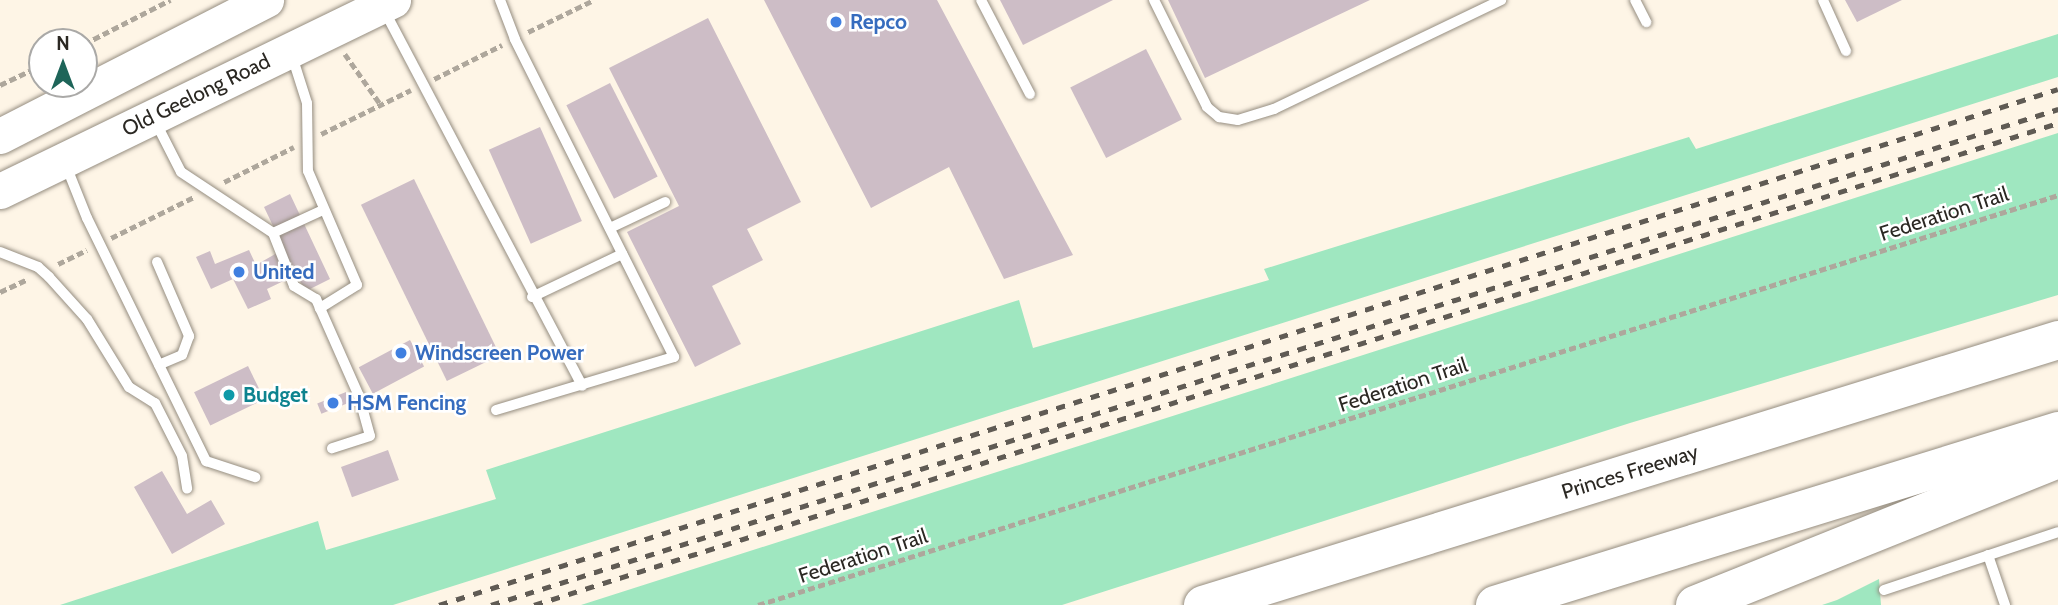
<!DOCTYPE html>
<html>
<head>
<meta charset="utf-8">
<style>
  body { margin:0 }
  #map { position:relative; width:2058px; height:605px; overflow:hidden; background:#fef5e6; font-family:Cabin,sans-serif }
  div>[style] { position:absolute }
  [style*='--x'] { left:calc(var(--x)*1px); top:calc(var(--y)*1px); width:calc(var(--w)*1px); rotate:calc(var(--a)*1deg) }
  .green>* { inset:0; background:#9fe7c0 }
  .building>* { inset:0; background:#cdbdc6; transform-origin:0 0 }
  .path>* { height:4.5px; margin-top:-2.25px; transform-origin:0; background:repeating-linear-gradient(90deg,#aea79c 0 7px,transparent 0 10.5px) }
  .roads { filter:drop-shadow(0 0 2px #958d80) drop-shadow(0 0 2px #958d80) }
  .service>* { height:10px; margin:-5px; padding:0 5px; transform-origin:5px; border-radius:5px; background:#fff }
  .primary>* { height:35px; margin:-17.5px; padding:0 17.5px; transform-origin:17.5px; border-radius:17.5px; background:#fff }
  .motorway>* { height:38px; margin:-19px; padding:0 19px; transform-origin:19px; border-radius:19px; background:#fff }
  .rail>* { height:5px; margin-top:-2.5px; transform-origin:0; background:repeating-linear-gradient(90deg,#605b54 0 9px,transparent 0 18px) }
  .dots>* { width:19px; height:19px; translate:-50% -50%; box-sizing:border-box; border:4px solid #fff; border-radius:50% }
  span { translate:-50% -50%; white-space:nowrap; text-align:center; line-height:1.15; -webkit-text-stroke:5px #fff; paint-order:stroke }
  .shop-label { font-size:21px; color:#366cbe; font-weight:700 }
  .left { translate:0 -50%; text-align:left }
  .street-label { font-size:21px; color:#2b2823 }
  .culture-label { font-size:21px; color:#0d838f; font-weight:700 }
  .north { position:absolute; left:28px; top:28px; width:70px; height:70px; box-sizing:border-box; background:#fff; border:2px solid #aaa9a7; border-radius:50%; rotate:0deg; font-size:19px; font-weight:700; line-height:28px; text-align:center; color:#2b2823 }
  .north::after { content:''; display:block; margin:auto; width:24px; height:32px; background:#1e6559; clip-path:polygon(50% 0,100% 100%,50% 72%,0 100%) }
</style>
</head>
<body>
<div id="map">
  <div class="green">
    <i style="clip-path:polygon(2058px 34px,2058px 77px,393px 605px,60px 605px,318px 521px,326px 550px,496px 499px,486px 470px,1019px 300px,1033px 348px,1269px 280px,1264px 269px,1689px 137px,1696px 149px)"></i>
    <i style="clip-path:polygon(2058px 133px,2058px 295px,1630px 423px,1062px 605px,581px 605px)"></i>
    <i style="clip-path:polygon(1879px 579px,1881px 605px,1822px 605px,1837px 600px)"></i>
  </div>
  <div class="building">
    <i style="clip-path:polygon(764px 0,937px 0,1073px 255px,1004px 279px,949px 167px,871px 208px)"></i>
    <i style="clip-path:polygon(1000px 0,1113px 0,1023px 45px)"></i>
    <i style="clip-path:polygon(1168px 0,1370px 0,1205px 78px)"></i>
    <i style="clip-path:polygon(1845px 0,1902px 0,1857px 22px)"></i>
    <i style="clip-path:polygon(708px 18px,801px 202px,747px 229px,763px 260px,712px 286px,741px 344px,695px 367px,627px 232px,679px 206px,609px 68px)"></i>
    <i style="left:1146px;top:49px;width:79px;height:85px;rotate:63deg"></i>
    <i style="left:610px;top:83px;width:105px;height:49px;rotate:63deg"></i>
    <i style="left:540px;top:127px;width:103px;height:56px;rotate:66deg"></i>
    <i style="left:414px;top:179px;width:196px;height:59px;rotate:64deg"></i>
    <i style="clip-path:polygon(290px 194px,330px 279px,306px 291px,296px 275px,267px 289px,271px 299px,248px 309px,233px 279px,211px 289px,196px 257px,210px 251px,215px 264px,249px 250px,256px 265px,284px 249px,264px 207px)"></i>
    <i style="left:410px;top:340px;width:30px;height:58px;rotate:62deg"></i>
    <i style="left:248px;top:366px;width:37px;height:60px;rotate:64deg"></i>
    <i style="left:346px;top:392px;width:11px;height:31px;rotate:68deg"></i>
    <i style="left:388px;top:450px;width:32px;height:50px;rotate:70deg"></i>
    <i style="clip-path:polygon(162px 471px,187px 514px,211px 500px,225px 524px,172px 554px,134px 487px)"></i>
  </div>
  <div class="path">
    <i style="--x:528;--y:32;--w:73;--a:-25.9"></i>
    <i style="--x:84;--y:44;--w:97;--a:-27.1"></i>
    <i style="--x:345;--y:54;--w:62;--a:54.8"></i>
    <i style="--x:434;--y:79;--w:76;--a:-26.6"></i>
    <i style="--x:0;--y:85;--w:47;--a:-25.5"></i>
    <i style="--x:321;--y:134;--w:100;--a:-26.1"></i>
    <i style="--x:224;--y:182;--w:78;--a:-26.6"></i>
    <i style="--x:111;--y:238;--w:93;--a:-26.3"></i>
    <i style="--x:58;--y:264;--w:32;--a:-26"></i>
    <i style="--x:0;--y:292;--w:31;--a:-25"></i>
    <i style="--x:758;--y:605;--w:1363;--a:-17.5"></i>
  </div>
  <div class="roads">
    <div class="service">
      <i style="--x:981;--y:0;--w:106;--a:62.5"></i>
      <i style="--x:1154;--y:0;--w:119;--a:63.6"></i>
      <i style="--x:1207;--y:107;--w:16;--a:40"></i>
      <i style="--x:1219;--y:117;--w:19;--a:9"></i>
      <i style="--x:1238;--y:120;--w:38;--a:-17"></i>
      <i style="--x:1274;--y:109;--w:252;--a:-25.6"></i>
      <i style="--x:1635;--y:0;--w:25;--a:63"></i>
      <i style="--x:1823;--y:0;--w:56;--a:65.7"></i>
      <i style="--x:383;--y:8;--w:427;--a:62.2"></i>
      <i style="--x:292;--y:56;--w:49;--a:72.3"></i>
      <i style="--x:307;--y:103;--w:68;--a:89.2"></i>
      <i style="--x:308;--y:171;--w:124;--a:66.7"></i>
      <i style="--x:357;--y:285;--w:44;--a:148.1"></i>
      <i style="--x:155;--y:121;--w:57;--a:63"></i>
      <i style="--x:181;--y:172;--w:110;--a:33.5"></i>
      <i style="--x:273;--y:233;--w:57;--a:68.4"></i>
      <i style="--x:294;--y:286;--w:26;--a:31"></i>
      <i style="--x:316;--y:299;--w:106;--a:66.1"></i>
      <i style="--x:359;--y:396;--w:41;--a:74.6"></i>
      <i style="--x:370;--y:436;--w:40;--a:162"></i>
      <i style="--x:65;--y:163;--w:59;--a:68.2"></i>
      <i style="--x:87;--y:218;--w:271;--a:63.9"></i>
      <i style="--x:206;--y:461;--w:52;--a:18.1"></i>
      <i style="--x:610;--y:228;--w:61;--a:-25.3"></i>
      <i style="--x:273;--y:233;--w:55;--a:-24.7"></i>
      <i style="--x:0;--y:252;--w:41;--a:21.5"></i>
      <i style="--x:38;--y:267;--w:15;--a:42"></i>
      <i style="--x:49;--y:277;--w:57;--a:47.9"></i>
      <i style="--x:87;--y:319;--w:80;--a:58.3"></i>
      <i style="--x:129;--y:387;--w:31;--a:32"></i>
      <i style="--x:155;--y:403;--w:59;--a:63"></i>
      <i style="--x:182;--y:456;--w:33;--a:81"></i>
      <i style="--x:157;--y:262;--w:81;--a:66.6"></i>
      <i style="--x:189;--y:336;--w:20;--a:110"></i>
      <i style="--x:182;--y:355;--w:25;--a:157"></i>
      <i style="--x:532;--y:297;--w:100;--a:-25.5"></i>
      <i style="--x:496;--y:410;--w:186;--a:-16.6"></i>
      <i style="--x:674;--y:357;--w:356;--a:-116.6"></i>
      <i style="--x:515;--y:39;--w:42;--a:-111"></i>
      <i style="--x:1988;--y:555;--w:53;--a:71.2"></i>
      <i style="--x:1884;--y:590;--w:183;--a:-18.4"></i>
    </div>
    <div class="primary">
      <i style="--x:0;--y:136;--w:299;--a:-27.1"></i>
      <i style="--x:0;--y:191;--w:437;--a:-25.9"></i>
    </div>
    <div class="motorway">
      <i style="--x:1203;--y:605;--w:895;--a:-17.22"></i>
      <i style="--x:1495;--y:605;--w:589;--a:-17.17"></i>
      <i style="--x:1695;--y:605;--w:391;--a:-21.9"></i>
    </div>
  </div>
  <div class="rail">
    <i style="--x:439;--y:605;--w:1699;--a:-17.68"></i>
    <i style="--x:491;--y:605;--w:1644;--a:-17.56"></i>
    <i style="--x:534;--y:605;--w:1598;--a:-17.55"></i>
  </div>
  <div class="dots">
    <i style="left:836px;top:22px;background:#3f7fe0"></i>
    <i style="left:239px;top:272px;background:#3f7fe0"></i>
    <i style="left:401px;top:353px;background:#3f7fe0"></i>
    <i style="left:229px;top:395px;background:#0f9aa8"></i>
    <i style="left:333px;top:403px;background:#3f7fe0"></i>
  </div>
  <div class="shop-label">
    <span class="left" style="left:850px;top:22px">Repco</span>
    <span class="left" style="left:253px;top:272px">United</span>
    <span class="left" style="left:415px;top:353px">Windscreen Power</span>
    <span class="left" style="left:347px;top:403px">HSM Fencing</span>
  </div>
  <div class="street-label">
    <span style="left:196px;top:95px;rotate:-26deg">Old Geelong Road</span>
    <span style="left:1944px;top:214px;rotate:-18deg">Federation Trail</span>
    <span style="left:1403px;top:385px;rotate:-18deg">Federation Trail</span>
    <span style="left:1630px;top:472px;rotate:-17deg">Princes Freeway</span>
    <span style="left:863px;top:556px;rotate:-18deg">Federation Trail</span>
  </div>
  <div class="culture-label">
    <span class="left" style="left:243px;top:395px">Budget</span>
  </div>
  <div class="north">N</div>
</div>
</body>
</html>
